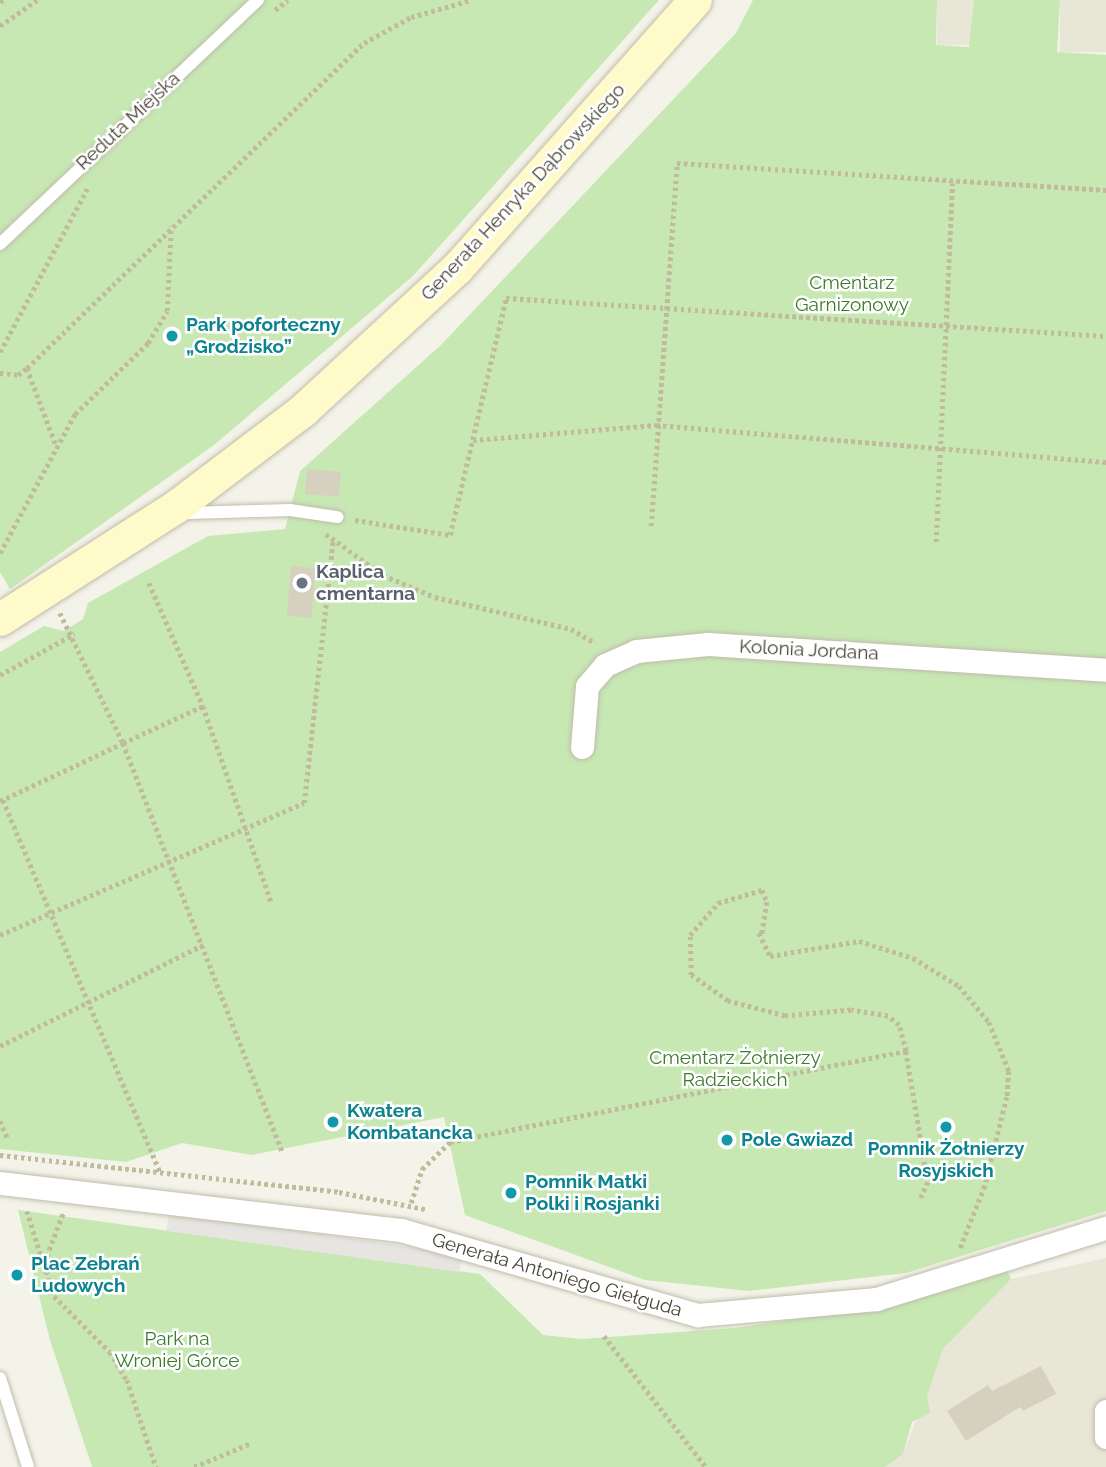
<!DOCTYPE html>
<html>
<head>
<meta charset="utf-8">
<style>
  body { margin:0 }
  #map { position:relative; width:1106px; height:1467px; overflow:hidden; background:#f4f3e9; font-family:Raleway,sans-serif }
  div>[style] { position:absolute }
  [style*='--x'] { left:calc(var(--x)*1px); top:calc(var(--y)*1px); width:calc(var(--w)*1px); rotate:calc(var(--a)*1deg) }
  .residential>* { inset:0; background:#e8e6d7; transform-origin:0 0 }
  .green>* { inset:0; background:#c7e8b3 }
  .parking>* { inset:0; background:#e6e5e1; transform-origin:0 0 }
  .building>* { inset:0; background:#d6d1bf; transform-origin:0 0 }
  .path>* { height:4.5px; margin-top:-2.25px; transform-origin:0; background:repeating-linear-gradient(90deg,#c1bb9d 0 3.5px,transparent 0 7px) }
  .roads { filter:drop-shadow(0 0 2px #c0bcac) drop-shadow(0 0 2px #c0bcac) }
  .lane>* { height:12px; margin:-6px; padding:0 6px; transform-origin:6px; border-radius:6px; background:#fff }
  .street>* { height:23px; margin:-11.5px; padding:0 11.5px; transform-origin:11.5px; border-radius:11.5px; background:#fff }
  .secondary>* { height:33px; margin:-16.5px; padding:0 16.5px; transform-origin:16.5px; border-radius:16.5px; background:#fefaca }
  .dots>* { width:19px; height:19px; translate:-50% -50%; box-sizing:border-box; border:4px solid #fff; border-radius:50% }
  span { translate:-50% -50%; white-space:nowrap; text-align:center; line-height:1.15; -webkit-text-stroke:5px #fff; paint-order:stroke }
  .street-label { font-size:19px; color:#484437 }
  .park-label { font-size:19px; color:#3c7a2b }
  .culture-label { font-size:19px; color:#0d838f; font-weight:700 }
  .left { translate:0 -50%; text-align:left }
  .worship-label { font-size:19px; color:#5b616d; font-weight:700 }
</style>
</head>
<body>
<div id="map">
  <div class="residential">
    <i style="left:937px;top:0;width:37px;height:45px"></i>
    <i style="left:1060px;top:0;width:46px;height:52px"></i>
    <i style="clip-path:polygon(1106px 1258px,1106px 1467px,885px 1467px,903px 1454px,943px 1349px,1011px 1279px)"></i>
  </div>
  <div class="green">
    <i style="clip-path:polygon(0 0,659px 0,413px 276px,214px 445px,10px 589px,0 572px)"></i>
    <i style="clip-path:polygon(753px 0,937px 0,936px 45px,969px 47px,974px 0,1060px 0,1057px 52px,1106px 55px,1106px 1211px,906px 1273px,749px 1291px,645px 1280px,465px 1215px,444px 1117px,252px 1155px,182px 1143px,126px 1162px,0 1149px,0 652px,44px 626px,64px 631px,83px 619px,88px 603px,208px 536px,285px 529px,300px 471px,441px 345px,736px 33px)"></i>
    <i style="clip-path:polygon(18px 1210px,480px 1274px,543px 1335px,581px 1339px,735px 1328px,877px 1307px,1006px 1266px,1011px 1279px,943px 1349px,927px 1396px,930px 1413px,912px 1422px,903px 1454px,885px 1467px,92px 1467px,50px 1340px)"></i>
  </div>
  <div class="parking">
    <i style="left:169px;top:1213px;width:296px;height:18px;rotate:8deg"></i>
  </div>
  <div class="building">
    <i style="left:307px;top:469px;width:34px;height:25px;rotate:5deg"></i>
    <i style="left:291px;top:566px;width:25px;height:50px;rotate:5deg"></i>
    <i style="clip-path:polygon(1041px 1366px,1056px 1394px,1023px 1411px,1020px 1407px,966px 1441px,947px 1411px,988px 1385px,992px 1391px)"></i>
  </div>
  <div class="path">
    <i style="--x:0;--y:2;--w:4;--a:-34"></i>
    <i style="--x:275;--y:10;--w:16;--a:-38"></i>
    <i style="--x:0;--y:26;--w:45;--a:-35.1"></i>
    <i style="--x:0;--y:352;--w:185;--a:-61.9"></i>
    <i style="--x:27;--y:368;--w:85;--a:69.4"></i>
    <i style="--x:0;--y:373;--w:18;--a:6"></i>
    <i style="--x:18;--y:375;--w:11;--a:-38"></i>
    <i style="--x:27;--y:368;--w:468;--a:-44"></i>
    <i style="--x:364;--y:43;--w:54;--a:-29"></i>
    <i style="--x:411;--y:17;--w:62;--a:-15.8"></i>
    <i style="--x:473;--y:440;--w:184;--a:-4.7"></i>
    <i style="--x:656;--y:425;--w:452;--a:4.7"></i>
    <i style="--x:355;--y:520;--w:96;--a:9"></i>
    <i style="--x:450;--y:535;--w:244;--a:-76.7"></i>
    <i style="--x:506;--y:298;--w:601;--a:3.62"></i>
    <i style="--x:651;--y:526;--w:364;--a:-85.9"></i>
    <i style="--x:677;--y:163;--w:430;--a:3.6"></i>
    <i style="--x:326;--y:534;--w:70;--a:35.7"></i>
    <i style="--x:383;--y:575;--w:56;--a:22.9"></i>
    <i style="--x:435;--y:597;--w:140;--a:13.2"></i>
    <i style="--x:571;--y:629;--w:28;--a:30"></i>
    <i style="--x:936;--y:542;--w:359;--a:-87.4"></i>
    <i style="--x:0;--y:553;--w:158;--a:-61.7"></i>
    <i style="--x:75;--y:414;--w:102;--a:-44.2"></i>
    <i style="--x:148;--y:343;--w:37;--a:-59"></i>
    <i style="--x:167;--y:311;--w:85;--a:-87.3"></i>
    <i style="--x:149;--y:583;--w:134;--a:66.3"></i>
    <i style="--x:203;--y:706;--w:210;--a:70.8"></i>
    <i style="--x:60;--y:613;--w:144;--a:64.1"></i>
    <i style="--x:123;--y:743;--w:88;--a:-24.8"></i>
    <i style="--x:0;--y:675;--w:85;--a:-29"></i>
    <i style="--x:3;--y:800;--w:404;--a:67.1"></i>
    <i style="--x:0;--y:801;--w:136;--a:-25.2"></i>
    <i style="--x:123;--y:743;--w:438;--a:68.7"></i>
    <i style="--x:759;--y:933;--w:25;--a:64"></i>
    <i style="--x:770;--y:956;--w:90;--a:-9.6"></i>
    <i style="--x:859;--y:941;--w:57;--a:17.5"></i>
    <i style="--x:913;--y:958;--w:54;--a:31.3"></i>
    <i style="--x:959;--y:986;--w:47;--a:50.2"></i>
    <i style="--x:989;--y:1022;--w:53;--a:67.8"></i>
    <i style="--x:1009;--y:1071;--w:26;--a:94"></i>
    <i style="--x:1007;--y:1097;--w:92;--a:103.9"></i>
    <i style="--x:985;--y:1186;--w:68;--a:111.6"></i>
    <i style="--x:0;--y:935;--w:331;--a:-23.5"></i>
    <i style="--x:304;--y:803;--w:263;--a:-83.7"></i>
    <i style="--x:0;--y:1046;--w:227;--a:-26.5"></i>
    <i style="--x:906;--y:1051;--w:133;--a:80.5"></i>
    <i style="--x:928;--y:1182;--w:17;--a:114"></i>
    <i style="--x:0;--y:1121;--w:20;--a:66"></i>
    <i style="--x:0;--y:1155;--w:341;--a:6.2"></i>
    <i style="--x:339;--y:1192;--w:88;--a:11.2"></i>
    <i style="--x:411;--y:1203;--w:36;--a:-72"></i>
    <i style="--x:422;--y:1169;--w:39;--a:-44"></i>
    <i style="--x:450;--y:1142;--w:465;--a:-11.3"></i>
    <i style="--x:906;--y:1051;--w:27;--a:-105"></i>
    <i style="--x:899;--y:1025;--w:14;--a:-141"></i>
    <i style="--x:888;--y:1016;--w:37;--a:-171"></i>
    <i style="--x:851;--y:1010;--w:66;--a:174.8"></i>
    <i style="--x:785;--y:1016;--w:59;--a:-165.3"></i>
    <i style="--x:728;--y:1001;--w:45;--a:-144.9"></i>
    <i style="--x:691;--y:975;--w:40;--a:-91.4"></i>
    <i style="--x:690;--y:935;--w:43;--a:-48.8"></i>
    <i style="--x:718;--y:903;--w:46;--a:-16.5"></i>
    <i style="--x:762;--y:890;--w:13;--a:67"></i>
    <i style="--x:767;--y:902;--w:32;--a:99"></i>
    <i style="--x:762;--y:934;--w:7;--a:-106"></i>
    <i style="--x:27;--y:1211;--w:89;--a:72.4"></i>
    <i style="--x:54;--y:1296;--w:79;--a:45"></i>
    <i style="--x:110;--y:1352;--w:33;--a:59"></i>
    <i style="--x:127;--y:1380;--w:92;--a:71.6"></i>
    <i style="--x:44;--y:1263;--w:53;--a:-69.2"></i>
    <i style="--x:604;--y:1336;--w:166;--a:52.1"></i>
    <i style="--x:194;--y:1467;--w:62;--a:-22.8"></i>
  </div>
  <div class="roads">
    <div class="lane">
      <i style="--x:0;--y:244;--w:355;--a:-43.4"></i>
      <i style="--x:181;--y:507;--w:9;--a:41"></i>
      <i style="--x:188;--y:513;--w:102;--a:-1.7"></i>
      <i style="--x:290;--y:510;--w:48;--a:8.5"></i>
      <i style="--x:0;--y:1378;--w:93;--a:72.5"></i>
    </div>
    <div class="street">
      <i style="--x:582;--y:747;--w:61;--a:-85.3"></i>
      <i style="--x:587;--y:686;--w:28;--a:-49"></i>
      <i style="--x:605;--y:665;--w:34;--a:-24"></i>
      <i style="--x:636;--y:651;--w:72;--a:-5.6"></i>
      <i style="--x:708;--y:644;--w:399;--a:3.7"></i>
      <i style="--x:0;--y:1183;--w:404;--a:6.7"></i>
      <i style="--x:401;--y:1230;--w:309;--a:16"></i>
      <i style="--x:698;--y:1315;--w:179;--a:-5.1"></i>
      <i style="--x:876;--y:1299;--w:241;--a:-17.2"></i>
      <i style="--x:1106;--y:1411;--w:26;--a:90"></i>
    </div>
    <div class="secondary">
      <i style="--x:0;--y:619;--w:211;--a:-32.6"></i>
      <i style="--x:178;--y:505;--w:157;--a:-37.2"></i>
      <i style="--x:303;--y:410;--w:209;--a:-42.7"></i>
      <i style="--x:457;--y:268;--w:358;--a:-48.4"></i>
    </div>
  </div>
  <div class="dots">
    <i style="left:172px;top:336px;background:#0f9aa8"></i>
    <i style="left:302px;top:583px;background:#6b7280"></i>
    <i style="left:333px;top:1122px;background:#0f9aa8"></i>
    <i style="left:946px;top:1127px;background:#0f9aa8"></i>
    <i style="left:727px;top:1140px;background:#0f9aa8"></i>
    <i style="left:511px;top:1193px;background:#0f9aa8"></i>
    <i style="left:17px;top:1275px;background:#0f9aa8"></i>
  </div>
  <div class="street-label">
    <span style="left:128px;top:121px;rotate:-43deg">Reduta Miejska</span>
    <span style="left:523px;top:192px;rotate:-47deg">Generała Henryka Dąbrowskiego</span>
    <span style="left:809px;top:650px;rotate:3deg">Kolonia Jordana</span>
    <span style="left:557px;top:1275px;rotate:16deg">Generała Antoniego Giełguda</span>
  </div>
  <div class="park-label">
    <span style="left:852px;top:294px">Cmentarz<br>Garnizonowy</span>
    <span style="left:735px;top:1069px">Cmentarz Żołnierzy<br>Radzieckich</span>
    <span style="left:177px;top:1350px">Park na<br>Wroniej Górce</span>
  </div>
  <div class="culture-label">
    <span class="left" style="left:186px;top:336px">Park poforteczny<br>„Grodzisko”</span>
    <span class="left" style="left:347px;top:1122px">Kwatera<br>Kombatancka</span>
    <span class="left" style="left:741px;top:1140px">Pole Gwiazd</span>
    <span style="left:946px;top:1160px">Pomnik Żołnierzy<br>Rosyjskich</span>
    <span class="left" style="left:525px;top:1193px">Pomnik Matki<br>Polki i Rosjanki</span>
    <span class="left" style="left:31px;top:1275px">Plac Zebrań<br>Ludowych</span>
  </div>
  <div class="worship-label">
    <span class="left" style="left:316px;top:583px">Kaplica<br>cmentarna</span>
  </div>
</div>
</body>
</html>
